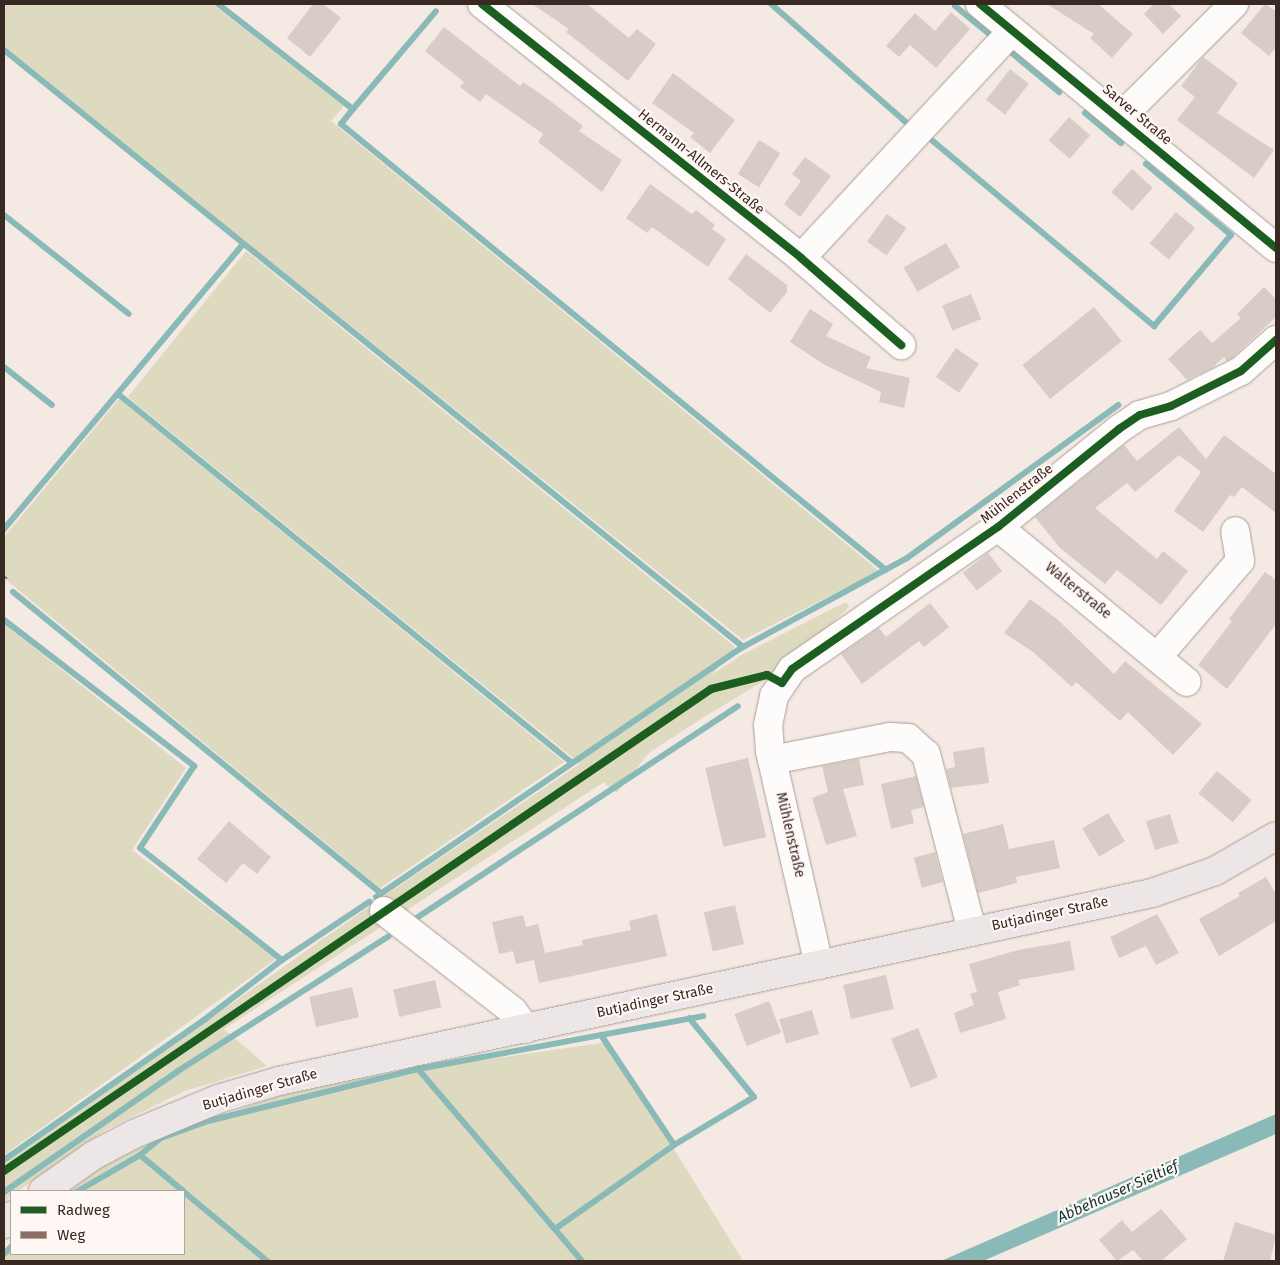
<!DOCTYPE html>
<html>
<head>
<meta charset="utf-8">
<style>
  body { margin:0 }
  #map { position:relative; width:1280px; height:1265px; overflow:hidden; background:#f5e9e3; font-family:"Fira Sans",sans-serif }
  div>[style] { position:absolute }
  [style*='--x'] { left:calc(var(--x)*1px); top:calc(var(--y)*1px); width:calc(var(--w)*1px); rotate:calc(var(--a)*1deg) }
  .green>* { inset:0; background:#dddabf; transform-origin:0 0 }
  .water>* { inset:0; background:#89bab8 }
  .stream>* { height:6px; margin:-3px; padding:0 3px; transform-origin:3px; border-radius:3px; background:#89bab8 }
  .building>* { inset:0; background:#d8ccc6; transform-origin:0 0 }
  .roads { filter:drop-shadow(0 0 1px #aa9e99) drop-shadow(0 0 1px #aa9e99) }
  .minor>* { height:28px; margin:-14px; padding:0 14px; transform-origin:14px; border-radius:14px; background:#fefcfb }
  .major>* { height:28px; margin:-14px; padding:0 14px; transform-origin:14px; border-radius:14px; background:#ede6e6 }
  .quiet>* { height:6px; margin-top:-3px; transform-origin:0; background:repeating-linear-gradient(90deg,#8d6e63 0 12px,transparent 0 18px) }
  .cycleway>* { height:8px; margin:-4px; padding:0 4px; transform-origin:4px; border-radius:4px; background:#1b5e20 }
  span { translate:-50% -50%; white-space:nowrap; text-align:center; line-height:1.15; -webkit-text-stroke:4.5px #fff7f3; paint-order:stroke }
  .street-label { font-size:14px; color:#382a23 }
  .water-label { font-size:15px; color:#103636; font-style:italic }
  .frame { position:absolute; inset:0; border:5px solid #382a23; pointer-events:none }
  .legend { position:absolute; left:10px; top:1190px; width:175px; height:65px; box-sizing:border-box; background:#fff7f3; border:1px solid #afa5a0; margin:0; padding:6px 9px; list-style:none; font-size:15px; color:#382a23 }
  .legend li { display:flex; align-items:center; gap:10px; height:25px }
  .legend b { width:25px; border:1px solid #afa5a0 }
</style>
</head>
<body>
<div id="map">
  <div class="green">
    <i style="clip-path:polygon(4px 4px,212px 4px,344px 106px,331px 121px,879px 571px,743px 640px,4px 48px)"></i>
    <i style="left:246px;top:251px;width:629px;height:188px;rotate:39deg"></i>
    <i style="clip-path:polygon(119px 399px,564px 762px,380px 888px,4px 578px,4px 537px)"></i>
    <i style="clip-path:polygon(846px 602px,849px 607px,784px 669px,704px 717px,224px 1029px,267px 1066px,185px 1091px,107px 1129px,18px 1191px,11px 1191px,11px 1196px,4px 1202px,4px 1164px,387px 894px,743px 654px)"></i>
    <i style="clip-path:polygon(4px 624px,186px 768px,132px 850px,276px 959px,4px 1155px)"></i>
    <i style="clip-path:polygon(608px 1042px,743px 1261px,4px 1261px,4px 1252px,11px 1245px,11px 1254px,184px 1254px,184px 1191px,68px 1191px,100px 1161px,303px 1086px)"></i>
  </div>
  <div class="water">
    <i style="clip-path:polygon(1276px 1114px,1276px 1134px,983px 1261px,941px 1261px)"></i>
  </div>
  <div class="stream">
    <i style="--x:218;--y:4;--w:171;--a:37.9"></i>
    <i style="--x:353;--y:109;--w:19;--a:129"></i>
    <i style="--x:341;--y:124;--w:704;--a:39.3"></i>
    <i style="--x:771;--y:4;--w:179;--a:41.2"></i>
    <i style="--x:955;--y:6;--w:43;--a:39.3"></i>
    <i style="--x:4;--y:50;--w:950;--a:38.93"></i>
    <i style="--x:1013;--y:54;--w:60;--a:39.6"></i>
    <i style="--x:353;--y:109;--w:128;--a:-49.7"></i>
    <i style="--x:1085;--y:113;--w:47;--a:39.8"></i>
    <i style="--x:928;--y:137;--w:295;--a:39.9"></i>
    <i style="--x:1154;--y:326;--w:119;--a:-49.8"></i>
    <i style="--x:1231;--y:235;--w:111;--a:-140.1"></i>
    <i style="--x:4;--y:215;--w:159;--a:38.4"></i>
    <i style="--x:4;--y:367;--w:61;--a:38.4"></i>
    <i style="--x:118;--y:394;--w:584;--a:39.09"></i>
    <i style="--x:4;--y:529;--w:371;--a:-50"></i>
    <i style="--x:13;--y:592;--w:475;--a:39.3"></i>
    <i style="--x:4;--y:620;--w:240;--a:37.5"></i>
    <i style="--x:194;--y:766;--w:98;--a:123.4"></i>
    <i style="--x:140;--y:848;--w:181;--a:38.3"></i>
    <i style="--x:376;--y:897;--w:444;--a:-34.3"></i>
    <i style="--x:743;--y:647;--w:187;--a:-28.5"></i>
    <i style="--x:907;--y:558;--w:261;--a:-35.9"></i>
    <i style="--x:418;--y:917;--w:383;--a:-33.4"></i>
    <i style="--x:601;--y:1035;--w:132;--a:56.4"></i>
    <i style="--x:418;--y:1069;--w:253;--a:49.5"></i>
    <i style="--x:140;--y:1155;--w:56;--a:39.9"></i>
    <i style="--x:4;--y:1160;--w:244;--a:-35"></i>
    <i style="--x:204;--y:1020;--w:98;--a:-37.6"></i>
    <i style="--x:282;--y:960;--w:105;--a:-33.7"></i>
    <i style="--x:78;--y:1191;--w:72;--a:-30.1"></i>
    <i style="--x:140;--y:1155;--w:27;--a:-39"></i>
    <i style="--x:161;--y:1138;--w:50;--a:-19.9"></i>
    <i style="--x:208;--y:1121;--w:216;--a:-13.9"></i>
    <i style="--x:418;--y:1069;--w:290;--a:-10.5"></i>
    <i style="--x:4;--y:1192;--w:212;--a:-34.8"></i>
    <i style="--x:178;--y:1071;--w:250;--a:-32.6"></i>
    <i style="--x:184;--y:1192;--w:108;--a:39.7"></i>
    <i style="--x:555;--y:1229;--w:146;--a:-35.2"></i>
    <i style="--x:674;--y:1145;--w:93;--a:-31"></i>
    <i style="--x:754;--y:1097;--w:102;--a:-129.4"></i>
    <i style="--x:4;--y:1254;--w:10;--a:-45"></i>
  </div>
  <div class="building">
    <i style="clip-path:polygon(313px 4px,323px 4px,341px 18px,310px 57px,287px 38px)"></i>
    <i style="clip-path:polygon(532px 4px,587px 4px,629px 38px,637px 29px,656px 44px,628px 81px,566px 32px,569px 29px)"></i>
    <i style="clip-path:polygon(1047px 4px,1098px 4px,1133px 34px,1112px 58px,1090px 38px,1094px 34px)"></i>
    <i style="clip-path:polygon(1154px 4px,1169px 4px,1181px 16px,1163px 34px,1144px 14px)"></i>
    <i style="clip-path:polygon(1265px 4px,1276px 11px,1276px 47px,1269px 56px,1241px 33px)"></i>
    <i style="clip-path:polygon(951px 12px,970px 29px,936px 68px,910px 45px,899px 57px,886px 46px,915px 13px,935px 31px)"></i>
    <i style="clip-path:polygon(444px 27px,520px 86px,523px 82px,545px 97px,583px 126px,579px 131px,622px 160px,602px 192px,538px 142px,543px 134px,486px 94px,480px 102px,460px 87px,464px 82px,425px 51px)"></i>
    <i style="clip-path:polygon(1203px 57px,1238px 83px,1217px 113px,1274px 150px,1254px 178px,1177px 120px,1195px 97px,1181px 86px)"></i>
    <i style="left:1010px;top:69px;width:24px;height:39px;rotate:38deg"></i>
    <i style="clip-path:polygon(673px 73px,735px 120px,710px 153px,690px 137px,694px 133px,652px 103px)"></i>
    <i style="left:1069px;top:117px;width:28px;height:31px;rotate:41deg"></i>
    <i style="left:759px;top:140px;width:25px;height:40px;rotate:32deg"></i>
    <i style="clip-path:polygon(805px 157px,831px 176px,800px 217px,784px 204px,801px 181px,792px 174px)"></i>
    <i style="left:1132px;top:169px;width:28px;height:31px;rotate:42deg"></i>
    <i style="clip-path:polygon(650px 184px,692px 214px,696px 210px,715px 225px,712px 229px,726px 239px,708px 267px,652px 227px,647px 233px,626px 218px)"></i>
    <i style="left:1176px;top:212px;width:25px;height:41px;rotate:40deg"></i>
    <i style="left:887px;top:214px;width:24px;height:34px;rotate:36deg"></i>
    <i style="left:946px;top:243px;width:28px;height:49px;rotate:60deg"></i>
    <i style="clip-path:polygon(746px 254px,787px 285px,787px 292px,770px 313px,728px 279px)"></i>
    <i style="clip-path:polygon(1264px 287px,1276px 299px,1276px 317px,1232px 358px,1227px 361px,1224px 357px,1212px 368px,1187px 380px,1168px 359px,1200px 330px,1212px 343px,1241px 318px,1237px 314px)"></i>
    <i style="left:971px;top:294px;width:27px;height:31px;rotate:68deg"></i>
    <i style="left:1094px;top:307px;width:44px;height:92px;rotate:51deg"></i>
    <i style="clip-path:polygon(810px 309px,833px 324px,826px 336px,871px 357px,866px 368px,910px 378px,904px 408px,879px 402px,881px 392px,825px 365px,790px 342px)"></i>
    <i style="left:956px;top:348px;width:28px;height:35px;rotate:35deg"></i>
    <i style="clip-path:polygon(1179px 427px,1206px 459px,1224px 435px,1276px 474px,1276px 513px,1242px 487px,1234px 497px,1230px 495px,1203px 532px,1174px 511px,1201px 472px,1179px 455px,1135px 492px,1127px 483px,1095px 508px,1157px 559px,1163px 551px,1188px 571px,1161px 605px,1117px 570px,1105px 584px,1060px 548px,1035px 517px,1124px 445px,1137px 461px)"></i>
    <i style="left:988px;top:553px;width:23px;height:32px;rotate:52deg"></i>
    <i style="clip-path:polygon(1265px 572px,1276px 580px,1276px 624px,1227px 689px,1198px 665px,1232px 621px,1229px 619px)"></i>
    <i style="clip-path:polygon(1030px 599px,1057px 619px,1114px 674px,1125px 661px,1202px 724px,1173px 755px,1128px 712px,1120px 721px,1076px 682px,1072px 687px,1033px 652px,1004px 633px)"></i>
    <i style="clip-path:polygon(930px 603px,949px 627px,924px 647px,919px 641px,862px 684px,841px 654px,879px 628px,886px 637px)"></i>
    <i style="clip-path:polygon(984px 747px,989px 783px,951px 788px,946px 769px,955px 767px,953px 752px)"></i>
    <i style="left:748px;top:758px;width:81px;height:44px;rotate:77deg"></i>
    <i style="clip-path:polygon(859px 759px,864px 785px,843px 789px,857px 836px,826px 845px,812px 798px,828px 792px,822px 766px)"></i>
    <i style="left:1217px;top:771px;width:45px;height:29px;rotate:40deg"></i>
    <i style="clip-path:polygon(916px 776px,924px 807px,911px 810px,914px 823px,891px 829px,881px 784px)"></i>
    <i style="left:1108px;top:813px;width:33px;height:30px;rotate:59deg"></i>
    <i style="left:1170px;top:814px;width:30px;height:25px;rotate:73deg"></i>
    <i style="clip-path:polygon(229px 821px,271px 857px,257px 874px,243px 863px,226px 883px,197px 859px)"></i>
    <i style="clip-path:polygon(1003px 824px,1009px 849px,1054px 840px,1060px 868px,1016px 877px,1017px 883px,978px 893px,963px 834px)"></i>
    <i style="left:935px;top:852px;width:31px;height:22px;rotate:75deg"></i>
    <i style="clip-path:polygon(1266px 877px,1276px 894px,1276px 921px,1219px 956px,1199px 919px,1240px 896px,1238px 893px)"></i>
    <i style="left:735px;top:905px;width:40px;height:32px;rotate:77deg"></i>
    <i style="clip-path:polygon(657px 914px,667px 956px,539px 983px,534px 960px,516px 964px,513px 951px,499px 954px,492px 922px,523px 915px,526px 927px,538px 924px,545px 953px,583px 945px,582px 940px,631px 930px,629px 921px)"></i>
    <i style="clip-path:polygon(1157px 914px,1179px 953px,1156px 965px,1146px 946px,1119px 958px,1110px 937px)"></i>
    <i style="clip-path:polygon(1070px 941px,1075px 970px,1018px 980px,1020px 985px,998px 992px,1006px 1019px,960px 1033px,954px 1013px,974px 1005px,970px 994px,977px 992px,969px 964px,1018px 950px)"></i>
    <i style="left:886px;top:975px;width:35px;height:44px;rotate:77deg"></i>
    <i style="left:435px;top:980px;width:28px;height:43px;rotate:77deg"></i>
    <i style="left:352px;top:987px;width:31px;height:44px;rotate:77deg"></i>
    <i style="left:769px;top:1001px;width:34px;height:37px;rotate:69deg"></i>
    <i style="left:812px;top:1010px;width:25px;height:34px;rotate:74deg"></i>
    <i style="left:918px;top:1028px;width:53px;height:29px;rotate:68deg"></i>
    <i style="clip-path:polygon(1161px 1209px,1187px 1239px,1161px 1261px,1143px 1261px,1133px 1250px,1117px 1261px,1099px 1240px,1122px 1220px,1132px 1232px)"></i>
    <i style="clip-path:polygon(1235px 1222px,1276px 1235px,1270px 1261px,1223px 1261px)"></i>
  </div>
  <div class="roads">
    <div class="minor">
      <i style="--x:482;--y:4;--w:408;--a:38.5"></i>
      <i style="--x:801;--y:258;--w:133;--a:41"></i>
      <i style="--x:980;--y:4;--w:384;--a:39.5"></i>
      <i style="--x:1121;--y:117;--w:160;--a:-45"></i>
      <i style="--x:801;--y:258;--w:310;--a:-47.1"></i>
      <i style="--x:998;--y:527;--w:244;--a:39.4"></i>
      <i style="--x:1158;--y:656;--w:125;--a:-49.2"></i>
      <i style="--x:1240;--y:561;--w:30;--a:-99"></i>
      <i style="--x:772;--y:760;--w:120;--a:-11"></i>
      <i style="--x:890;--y:737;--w:18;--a:3"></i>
      <i style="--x:908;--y:738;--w:24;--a:42"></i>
      <i style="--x:926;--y:754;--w:183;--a:75.4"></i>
      <i style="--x:384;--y:911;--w:163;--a:37.8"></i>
      <i style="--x:513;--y:1011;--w:22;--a:54"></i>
      <i style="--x:819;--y:965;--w:220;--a:-102.9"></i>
      <i style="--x:770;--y:751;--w:26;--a:-94"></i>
      <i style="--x:768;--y:725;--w:30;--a:-78"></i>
      <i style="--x:774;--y:696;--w:32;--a:-56"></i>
      <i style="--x:792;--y:669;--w:250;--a:-34.6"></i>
      <i style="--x:998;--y:527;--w:156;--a:-39"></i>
      <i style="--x:1119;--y:429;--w:25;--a:-34"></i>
      <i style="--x:1140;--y:415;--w:32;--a:-16"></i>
      <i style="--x:1171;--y:406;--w:78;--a:-26.6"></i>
      <i style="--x:1241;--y:371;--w:47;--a:-41.5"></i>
    </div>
    <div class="major">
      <i style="--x:43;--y:1191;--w:62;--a:-35.2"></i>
      <i style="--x:94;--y:1155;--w:45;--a:-27.7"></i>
      <i style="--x:134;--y:1134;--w:91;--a:-22.6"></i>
      <i style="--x:218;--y:1099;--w:64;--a:-16.4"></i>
      <i style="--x:279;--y:1081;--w:893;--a:-12.15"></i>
      <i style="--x:1152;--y:893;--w:67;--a:-19.2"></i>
      <i style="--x:1215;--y:871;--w:70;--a:-29.8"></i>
      <i style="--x:4;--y:1224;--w:11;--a:-49"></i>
    </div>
  </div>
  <div class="quiet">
    <i style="--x:4;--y:578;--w:2;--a:-63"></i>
  </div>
  <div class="cycleway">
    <i style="--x:482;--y:4;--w:408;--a:38.5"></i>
    <i style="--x:801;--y:258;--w:133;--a:41"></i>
    <i style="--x:980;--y:4;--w:384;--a:39.5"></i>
    <i style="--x:4;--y:1171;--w:856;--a:-34.28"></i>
    <i style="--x:711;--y:689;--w:58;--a:-14"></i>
    <i style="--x:767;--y:675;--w:17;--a:28"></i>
    <i style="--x:782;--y:683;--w:17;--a:-54"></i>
    <i style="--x:792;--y:669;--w:250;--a:-34.6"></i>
    <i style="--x:998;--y:527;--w:156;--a:-39"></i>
    <i style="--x:1119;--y:429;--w:25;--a:-34"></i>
    <i style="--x:1140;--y:415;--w:32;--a:-16"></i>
    <i style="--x:1171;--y:406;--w:78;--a:-26.6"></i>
    <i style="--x:1241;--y:371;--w:47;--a:-41.5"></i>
  </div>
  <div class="street-label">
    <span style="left:1137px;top:115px;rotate:40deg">Sarver Straße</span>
    <span style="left:701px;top:162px;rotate:39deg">Hermann-Allmers-Straße</span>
    <span style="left:1017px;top:494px;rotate:-38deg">Mühlenstraße</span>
    <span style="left:1078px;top:591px;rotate:39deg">Walterstraße</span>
    <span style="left:790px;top:835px;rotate:77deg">Mühlenstraße</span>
    <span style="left:1050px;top:914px;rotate:-12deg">Butjadinger Straße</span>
    <span style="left:655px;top:1001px;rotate:-12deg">Butjadinger Straße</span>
    <span style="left:260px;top:1090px;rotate:-16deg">Butjadinger Straße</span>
  </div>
  <div class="water-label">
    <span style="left:1118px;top:1192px;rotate:-24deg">Abbehauser Sieltief</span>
  </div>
  <div class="frame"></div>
  <ul class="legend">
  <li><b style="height:6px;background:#1b5e20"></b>Radweg</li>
  <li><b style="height:6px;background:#8d6e63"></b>Weg</li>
  </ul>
</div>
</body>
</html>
